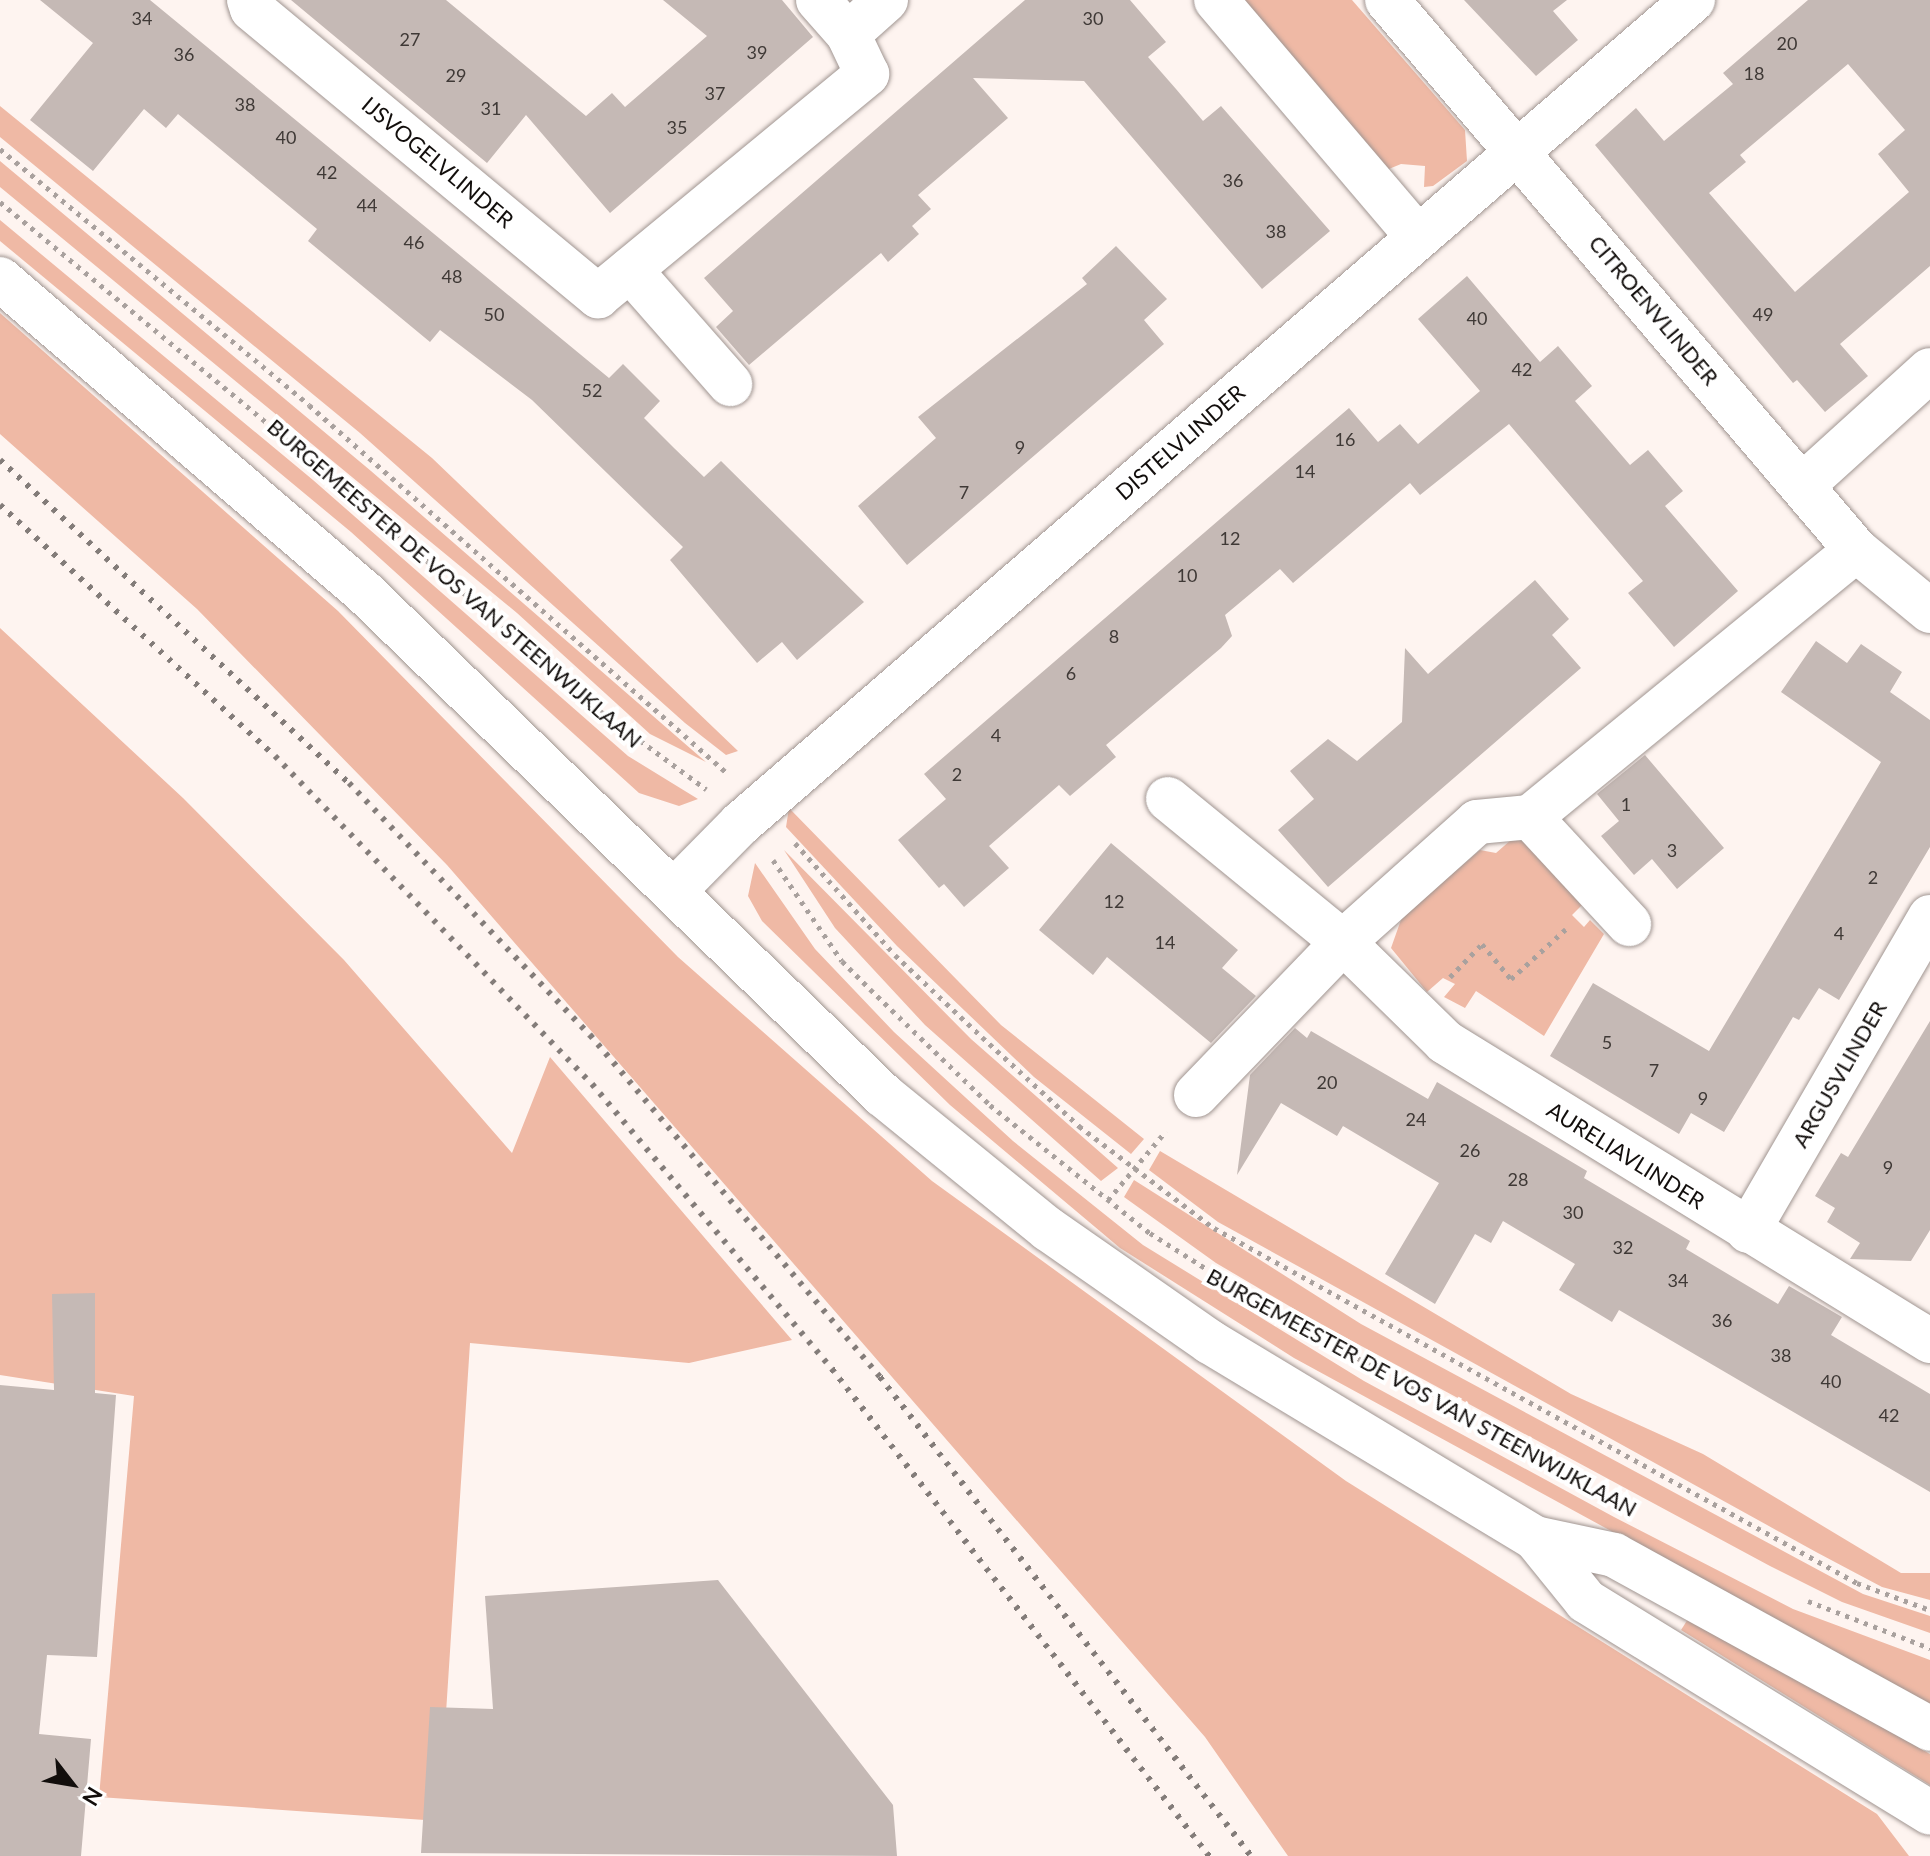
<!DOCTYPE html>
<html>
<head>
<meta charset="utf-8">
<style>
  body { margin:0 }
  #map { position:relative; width:1930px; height:1856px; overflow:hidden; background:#fef4f0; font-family:Lato,sans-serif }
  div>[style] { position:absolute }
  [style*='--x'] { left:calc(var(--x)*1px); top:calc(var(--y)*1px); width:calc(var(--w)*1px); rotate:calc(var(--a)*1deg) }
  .green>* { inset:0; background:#efb9a5 }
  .building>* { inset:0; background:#c5b9b5 }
  .path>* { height:5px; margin-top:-2.5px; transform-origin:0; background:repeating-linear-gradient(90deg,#a9a19e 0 4px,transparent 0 10px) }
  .roads { filter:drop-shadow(0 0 2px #a09591) drop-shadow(0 0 2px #a09591) }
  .street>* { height:44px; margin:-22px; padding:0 22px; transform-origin:22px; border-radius:22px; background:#fff }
  .secondary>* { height:44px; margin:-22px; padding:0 22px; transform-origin:22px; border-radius:22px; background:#fff }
  .rail>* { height:6px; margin-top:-3px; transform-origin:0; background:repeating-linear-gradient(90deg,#837c79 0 4px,transparent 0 12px) }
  span { translate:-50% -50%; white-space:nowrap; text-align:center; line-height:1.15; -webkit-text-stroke:8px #fff; paint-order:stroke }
  .number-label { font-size:18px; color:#3f3936 }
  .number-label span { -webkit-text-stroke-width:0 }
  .street-label { font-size:22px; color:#120e0c }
  .north { position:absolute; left:32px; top:1744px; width:80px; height:80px; -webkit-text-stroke:6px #fff; paint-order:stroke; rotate:121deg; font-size:22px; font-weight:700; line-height:32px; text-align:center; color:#120e0c }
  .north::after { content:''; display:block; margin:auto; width:28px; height:36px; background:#120e0c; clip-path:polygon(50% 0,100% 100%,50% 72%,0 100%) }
</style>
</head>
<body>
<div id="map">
  <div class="green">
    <i style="clip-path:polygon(1241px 0,1352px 0,1465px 130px,1467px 161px,1433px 186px,1424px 187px,1425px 166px,1401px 164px,1384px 171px)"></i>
    <i style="clip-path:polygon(0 106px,432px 458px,738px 751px,726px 755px,685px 723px,360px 433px,0 137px)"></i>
    <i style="clip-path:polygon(0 161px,371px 471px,706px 762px,650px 734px,517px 613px,0 187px)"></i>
    <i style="clip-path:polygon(0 220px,313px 480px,628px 756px,698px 799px,679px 806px,639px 793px,351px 532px,0 241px)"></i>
    <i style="clip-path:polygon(0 313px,338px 611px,678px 957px,932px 1181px,1346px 1481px,1877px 1814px,1909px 1856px,1288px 1856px,1205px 1737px,447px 865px,197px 609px,0 434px)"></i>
    <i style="clip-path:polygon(0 628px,183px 798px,344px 960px,512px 1153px,550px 1057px,792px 1340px,689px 1363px,470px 1343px,439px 1821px,99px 1797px,134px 1396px,0 1375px)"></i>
    <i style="clip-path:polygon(789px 808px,1001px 1025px,1144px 1139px,1131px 1154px,1034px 1077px,897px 946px,786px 827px)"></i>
    <i style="clip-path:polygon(1512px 839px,1527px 842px,1582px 905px,1572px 915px,1584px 927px,1590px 920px,1604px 934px,1544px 1036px,1476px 991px,1465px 1008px,1444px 997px,1455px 984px,1443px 978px,1427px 992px,1391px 948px,1402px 917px,1480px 850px,1496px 853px)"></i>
    <i style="clip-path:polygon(784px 850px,971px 1039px,1118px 1168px,1101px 1181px,925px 1025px,835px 928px)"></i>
    <i style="clip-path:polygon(755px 863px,815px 949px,894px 1032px,1013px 1141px,1143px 1245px,1364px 1381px,1614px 1517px,1793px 1609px,1930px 1660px,1930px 1705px,1294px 1358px,1120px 1248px,950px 1105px,762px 921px,748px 896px)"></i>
    <i style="clip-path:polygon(1160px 1151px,1571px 1394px,1703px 1454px,1901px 1573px,1930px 1573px,1930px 1600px,1882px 1587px,1816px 1552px,1218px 1222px,1149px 1170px)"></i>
    <i style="clip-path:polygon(1134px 1180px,1361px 1324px,1863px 1594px,1930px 1616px,1930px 1633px,1842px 1602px,1770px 1566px,1313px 1320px,1216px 1263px,1124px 1197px)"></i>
    <i style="clip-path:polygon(1688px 1619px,1930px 1754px,1930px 1785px,1681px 1630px)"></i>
  </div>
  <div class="building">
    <i style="clip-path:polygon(40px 0,150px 0,609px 378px,623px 364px,660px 401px,644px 418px,674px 448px,704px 477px,721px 461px,864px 602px,797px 660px,782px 642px,757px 663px,670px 560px,683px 547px,532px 400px,440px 330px,430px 342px,308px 241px,317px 229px,178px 114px,166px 128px,144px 109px,93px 171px,30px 120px,93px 43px)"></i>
    <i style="clip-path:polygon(291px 0,446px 0,586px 116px,612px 93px,625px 107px,707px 36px,663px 0,782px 0,813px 37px,610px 213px,526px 115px,487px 163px)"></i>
    <i style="clip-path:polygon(1025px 0,1130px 0,1166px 42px,1148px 57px,1176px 89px,1203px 121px,1221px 106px,1330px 231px,1262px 289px,1084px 81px,973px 78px,1008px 118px,918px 195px,931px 209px,912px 226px,919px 234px,888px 262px,881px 253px,749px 365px,716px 327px,733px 311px,704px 278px)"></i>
    <i style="clip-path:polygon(1464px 0,1567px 0,1553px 11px,1578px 40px,1536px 76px)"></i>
    <i style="clip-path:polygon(evenodd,1808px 0,1930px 0,1930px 266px,1840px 344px,1868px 376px,1825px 412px,1797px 380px,1793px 383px,1595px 145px,1636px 108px,1664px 141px,1733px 84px,1723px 73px,1808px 0,1848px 64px,1905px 130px,1878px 154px,1909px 192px,1795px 292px,1709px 193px,1746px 162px,1740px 155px,1848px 64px)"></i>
    <i style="clip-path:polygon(1116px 246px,1167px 299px,1144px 320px,1164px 344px,907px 565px,858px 506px,936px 438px,918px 417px,1087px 284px,1082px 278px)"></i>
    <i style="clip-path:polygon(1467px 276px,1540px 362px,1558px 346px,1592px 386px,1575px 401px,1630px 465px,1648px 450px,1683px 491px,1665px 506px,1738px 591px,1674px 647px,1628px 593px,1643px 581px,1509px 424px,1420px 495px,1410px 483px,1293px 583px,1280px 569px,1225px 615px,1232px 636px,1221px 648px,1106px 745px,1116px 757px,1070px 796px,1059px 785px,989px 846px,1009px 868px,964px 907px,944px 884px,939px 888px,898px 840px,946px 799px,924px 774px,1349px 408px,1378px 442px,1400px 424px,1418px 444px,1480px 391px,1418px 319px)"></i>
    <i style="clip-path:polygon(1535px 580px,1569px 619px,1552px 635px,1581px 668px,1328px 887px,1278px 830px,1314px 799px,1290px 771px,1328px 739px,1357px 761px,1402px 722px,1405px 648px,1428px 674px)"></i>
    <i style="clip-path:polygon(1816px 641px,1847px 663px,1861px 644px,1902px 672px,1890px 692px,1930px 720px,1930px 847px,1839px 1000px,1819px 988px,1799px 1020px,1793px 1017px,1724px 1132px,1691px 1113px,1679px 1134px,1550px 1056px,1593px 983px,1709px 1051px,1881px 762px,1781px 692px)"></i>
    <i style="clip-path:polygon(1645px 755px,1724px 848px,1677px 889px,1652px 859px,1634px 875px,1601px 836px,1619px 821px,1597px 794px)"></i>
    <i style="clip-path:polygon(1111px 843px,1238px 950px,1222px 968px,1256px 996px,1211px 1043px,1107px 957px,1093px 975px,1039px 930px)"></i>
    <i style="clip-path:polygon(1930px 1021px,1930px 1230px,1911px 1261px,1850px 1259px,1860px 1243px,1827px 1222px,1835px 1208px,1815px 1196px,1841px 1153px,1848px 1157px)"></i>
    <i style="clip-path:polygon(1295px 1028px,1307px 1038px,1311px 1031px,1428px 1099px,1437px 1082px,1587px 1171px,1584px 1178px,1690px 1241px,1686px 1249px,1778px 1304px,1789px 1286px,1842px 1317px,1831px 1335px,1930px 1394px,1930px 1492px,1619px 1310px,1612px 1322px,1559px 1290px,1575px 1264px,1503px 1221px,1491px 1243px,1475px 1234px,1435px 1304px,1385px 1274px,1439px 1183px,1343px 1126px,1337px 1136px,1281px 1103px,1237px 1175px,1250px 1075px)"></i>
    <i style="clip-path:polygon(95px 1293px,95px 1393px,116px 1395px,97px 1657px,47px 1655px,39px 1734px,91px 1739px,81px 1856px,0 1856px,0 1385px,54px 1390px,52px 1294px)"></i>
    <i style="clip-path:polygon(718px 1580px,893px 1805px,897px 1856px,421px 1853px,430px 1707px,493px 1709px,485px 1596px)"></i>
  </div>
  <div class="path">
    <i style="--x:0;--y:149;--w:401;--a:39.6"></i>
    <i style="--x:309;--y:405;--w:557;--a:41.36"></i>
    <i style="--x:0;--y:202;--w:417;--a:39.6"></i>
    <i style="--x:321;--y:468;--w:360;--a:41.2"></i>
    <i style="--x:592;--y:705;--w:142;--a:36.4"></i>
    <i style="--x:795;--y:843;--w:150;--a:48.2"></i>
    <i style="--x:895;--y:955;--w:120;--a:43.3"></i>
    <i style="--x:982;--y:1037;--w:132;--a:42.5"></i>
    <i style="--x:1079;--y:1126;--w:169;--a:37.1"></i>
    <i style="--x:1214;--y:1228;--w:734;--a:28.9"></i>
    <i style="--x:1857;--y:1583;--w:78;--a:20.3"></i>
    <i style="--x:773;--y:860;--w:122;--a:55.7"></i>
    <i style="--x:842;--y:961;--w:40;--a:45"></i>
    <i style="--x:870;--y:989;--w:167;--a:44"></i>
    <i style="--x:990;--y:1105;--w:205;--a:38.7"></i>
    <i style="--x:1150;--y:1233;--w:153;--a:32.4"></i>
    <i style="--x:1279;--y:1315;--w:391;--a:28.7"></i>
    <i style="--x:1450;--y:977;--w:46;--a:-45.9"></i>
    <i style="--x:1482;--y:944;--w:45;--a:50.4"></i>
    <i style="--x:1511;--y:979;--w:74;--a:-42.3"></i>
    <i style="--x:1108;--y:1200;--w:90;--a:-50"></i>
    <i style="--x:1808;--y:1601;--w:131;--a:21.1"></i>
  </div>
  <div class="roads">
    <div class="street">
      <i style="--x:249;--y:0;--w:9;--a:72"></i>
      <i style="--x:252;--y:9;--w:450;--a:39.7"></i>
      <i style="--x:598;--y:296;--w:349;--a:-39.5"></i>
      <i style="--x:867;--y:74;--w:44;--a:-115.4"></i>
      <i style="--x:848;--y:34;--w:51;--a:-41.8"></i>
      <i style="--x:818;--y:0;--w:45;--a:48.6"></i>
      <i style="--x:1216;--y:0;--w:310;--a:49.6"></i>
      <i style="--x:1387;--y:0;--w:723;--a:49.54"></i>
      <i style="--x:1856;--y:550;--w:96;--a:39.5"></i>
      <i style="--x:630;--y:270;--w:152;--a:48.7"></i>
      <i style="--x:1803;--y:485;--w:171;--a:-42.2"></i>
      <i style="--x:1168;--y:799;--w:226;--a:39.3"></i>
      <i style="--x:1343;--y:942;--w:143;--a:44.4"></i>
      <i style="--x:1445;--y:1042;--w:570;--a:31.65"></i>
      <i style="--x:1530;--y:817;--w:146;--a:47.2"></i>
      <i style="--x:674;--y:891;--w:94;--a:-45.4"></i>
      <i style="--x:740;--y:824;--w:1260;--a:-40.85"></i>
      <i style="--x:1196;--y:1095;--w:212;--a:-46.1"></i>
      <i style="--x:1343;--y:942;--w:180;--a:-41.8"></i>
      <i style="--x:1477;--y:822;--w:53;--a:-5.4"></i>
      <i style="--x:1530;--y:817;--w:421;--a:-39.3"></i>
      <i style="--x:1748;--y:1231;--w:363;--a:-59.9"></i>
    </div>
    <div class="secondary">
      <i style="--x:0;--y:279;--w:483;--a:40.7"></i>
      <i style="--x:366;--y:594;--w:720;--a:44.1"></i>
      <i style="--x:883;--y:1095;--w:213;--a:39.1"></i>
      <i style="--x:1048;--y:1229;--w:198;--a:34.9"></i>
      <i style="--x:1210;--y:1342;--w:380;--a:31.1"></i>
      <i style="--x:1535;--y:1538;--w:81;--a:12.1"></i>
      <i style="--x:1614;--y:1555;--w:361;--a:28.8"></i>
      <i style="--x:1535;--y:1538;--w:81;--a:51"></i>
      <i style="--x:1586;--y:1601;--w:404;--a:31.6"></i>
    </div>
  </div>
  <div class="rail">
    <i style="--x:0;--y:460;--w:476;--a:42.8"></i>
    <i style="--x:349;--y:783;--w:349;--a:46.3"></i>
    <i style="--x:590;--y:1035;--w:448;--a:49.7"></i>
    <i style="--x:880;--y:1377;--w:606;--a:52.24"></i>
    <i style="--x:0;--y:505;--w:372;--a:42.4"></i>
    <i style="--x:275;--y:756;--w:456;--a:46"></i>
    <i style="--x:592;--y:1084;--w:373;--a:49.9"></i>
    <i style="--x:832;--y:1369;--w:616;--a:52.26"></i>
  </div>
  <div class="number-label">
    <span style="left:142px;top:18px">34</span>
    <span style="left:1093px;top:18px">30</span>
    <span style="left:410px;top:39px">27</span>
    <span style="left:1787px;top:43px">20</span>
    <span style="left:757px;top:52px">39</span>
    <span style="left:184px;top:54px">36</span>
    <span style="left:1754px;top:73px">18</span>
    <span style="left:456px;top:75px">29</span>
    <span style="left:715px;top:93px">37</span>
    <span style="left:245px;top:104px">38</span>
    <span style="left:491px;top:108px">31</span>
    <span style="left:677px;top:127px">35</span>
    <span style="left:286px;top:137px">40</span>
    <span style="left:327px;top:172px">42</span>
    <span style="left:1233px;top:180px">36</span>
    <span style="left:367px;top:205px">44</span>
    <span style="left:1276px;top:231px">38</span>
    <span style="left:414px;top:242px">46</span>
    <span style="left:452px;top:276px">48</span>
    <span style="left:494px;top:314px">50</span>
    <span style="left:1763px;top:314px">49</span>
    <span style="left:1477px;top:318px">40</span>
    <span style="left:1522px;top:369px">42</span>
    <span style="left:592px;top:390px">52</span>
    <span style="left:1345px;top:439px">16</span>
    <span style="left:1020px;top:447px">9</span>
    <span style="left:1305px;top:471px">14</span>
    <span style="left:964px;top:492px">7</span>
    <span style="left:1230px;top:538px">12</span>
    <span style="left:1187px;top:575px">10</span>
    <span style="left:1114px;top:636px">8</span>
    <span style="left:1071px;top:673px">6</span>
    <span style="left:996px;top:735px">4</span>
    <span style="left:957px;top:774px">2</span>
    <span style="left:1626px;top:804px">1</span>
    <span style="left:1672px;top:850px">3</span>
    <span style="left:1873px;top:877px">2</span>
    <span style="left:1114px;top:901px">12</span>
    <span style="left:1839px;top:933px">4</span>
    <span style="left:1165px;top:942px">14</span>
    <span style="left:1607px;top:1042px">5</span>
    <span style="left:1654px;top:1070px">7</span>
    <span style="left:1327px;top:1082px">20</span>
    <span style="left:1703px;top:1098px">9</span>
    <span style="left:1416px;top:1119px">24</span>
    <span style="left:1470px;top:1150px">26</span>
    <span style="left:1888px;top:1167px">9</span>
    <span style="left:1518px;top:1179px">28</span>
    <span style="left:1573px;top:1212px">30</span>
    <span style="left:1623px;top:1247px">32</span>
    <span style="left:1678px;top:1280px">34</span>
    <span style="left:1722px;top:1320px">36</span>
    <span style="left:1781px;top:1355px">38</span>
    <span style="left:1831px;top:1381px">40</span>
    <span style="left:1889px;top:1415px">42</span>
  </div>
  <div class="street-label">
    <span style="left:438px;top:162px;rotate:40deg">IJSVOGELVLINDER</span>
    <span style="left:1654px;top:310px;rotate:50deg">CITROENVLINDER</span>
    <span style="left:1180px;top:442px;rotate:-41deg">DISTELVLINDER</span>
    <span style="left:455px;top:583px;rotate:41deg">BURGEMEESTER DE VOS VAN STEENWIJKLAAN</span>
    <span style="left:1839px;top:1074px;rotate:-60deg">ARGUSVLINDER</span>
    <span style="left:1626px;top:1155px;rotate:32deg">AURELIAVLINDER</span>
    <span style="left:1422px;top:1392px;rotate:29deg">BURGEMEESTER DE VOS VAN STEENWIJKLAAN</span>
  </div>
  <div class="north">N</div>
</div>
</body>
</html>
